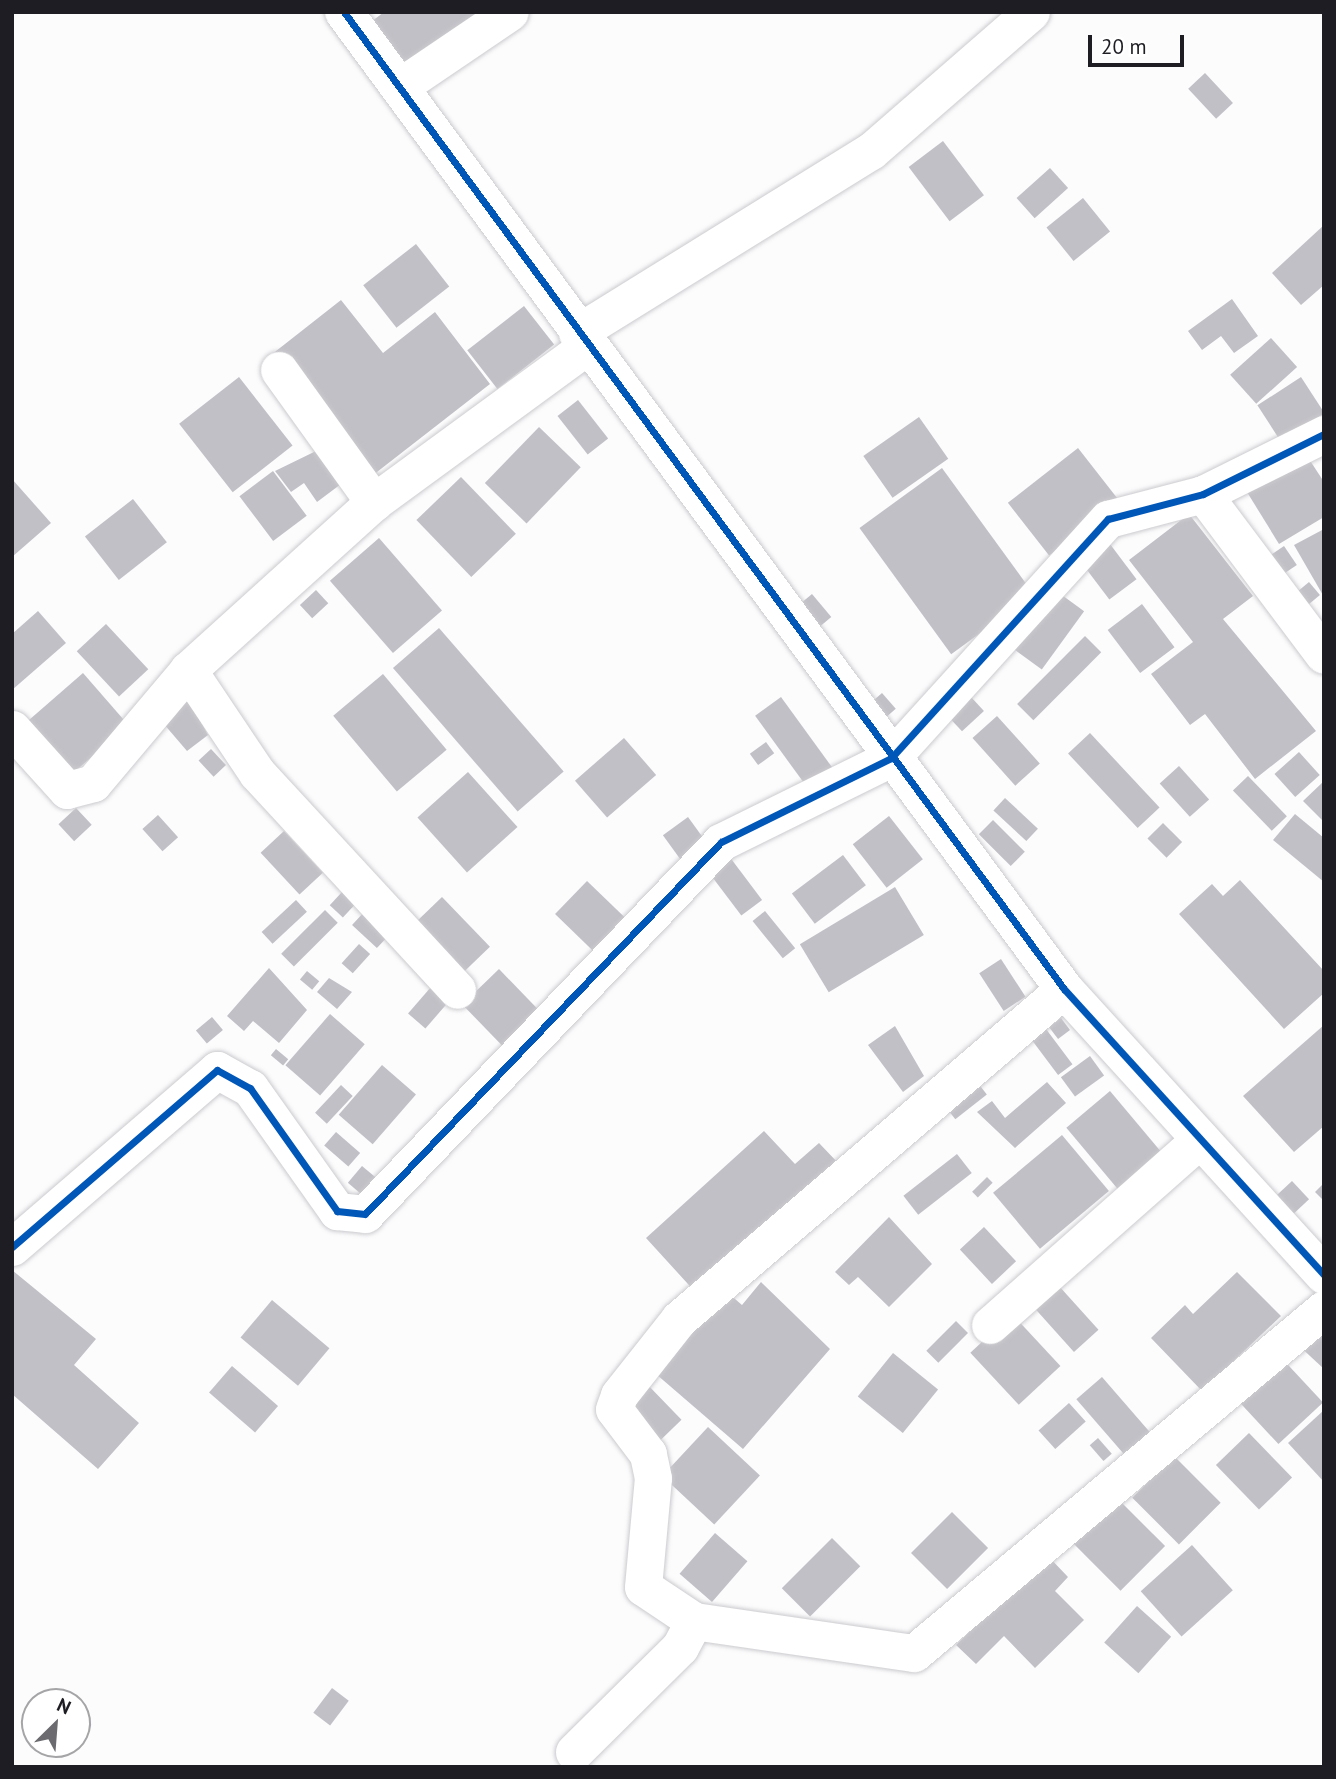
<!DOCTYPE html>
<html>
<head>
<meta charset="utf-8">
<style>
  body { margin:0 }
  #map { position:relative; width:1336px; height:1779px; overflow:hidden; background:#fcfcfd; font-family:"PT Sans",sans-serif }
  div>[style] { position:absolute }
  [style*='--x'] { left:calc(var(--x)*1px); top:calc(var(--y)*1px); width:calc(var(--w)*1px); rotate:calc(var(--a)*1deg) }
  .building>* { inset:0; background:#c1c0c6; transform-origin:0 0 }
  .roads { filter:drop-shadow(0 0 2px #cbcace) drop-shadow(0 0 2px #cbcace) }
  .minor>* { height:37px; margin:-18.5px; padding:0 18.5px; transform-origin:18.5px; border-radius:18.5px; background:#fff }
  .tertiary>* { height:38px; margin:-19px; padding:0 19px; transform-origin:19px; border-radius:19px; background:#fff }
  .cycleway>* { height:7px; margin:-3.5px; padding:0 3.5px; transform-origin:3.5px; border-radius:3.5px; background:#0057b8 }
  span { translate:-50% -50%; white-space:nowrap; text-align:center; line-height:1.15; -webkit-text-stroke:5px #fff; paint-order:stroke }
  .frame { position:absolute; inset:0; border:14px solid #1e1d23; pointer-events:none }
  .north { position:absolute; left:21px; top:1688px; width:70px; height:70px; box-sizing:border-box; background:#fff; border:2px solid #a5a5a7; border-radius:50%; rotate:25deg; font-size:19px; font-weight:700; line-height:28px; text-align:center; color:#1e1d23 }
  .north::after { content:''; display:block; margin:auto; width:24px; height:32px; background:#6c6b6f; clip-path:polygon(50% 0,100% 100%,50% 72%,0 100%) }
  .scale { position:absolute; left:1088px; top:35px; width:96px; height:32px; box-sizing:border-box; border:4px solid #1e1d23; border-top:0; padding-left:9px; font-size:21px; line-height:24px; white-space:nowrap; color:#1e1d23; -webkit-text-stroke:5px #fff; paint-order:stroke }
</style>
</head>
<body>
<div id="map">
  <div class="building">
    <i style="clip-path:polygon(384px 12px,485px 12px,408px 71px,371px 22px)"></i>
    <i style="left:1205px;top:73px;width:41px;height:23px;rotate:47deg"></i>
    <i style="left:943px;top:141px;width:68px;height:43px;rotate:53deg"></i>
    <i style="left:1050px;top:168px;width:27px;height:45px;rotate:48deg"></i>
    <i style="left:1083px;top:198px;width:43px;height:47px;rotate:51deg"></i>
    <i style="clip-path:polygon(1324px 225px,1324px 285px,1301px 305px,1272px 273px)"></i>
    <i style="left:416px;top:244px;width:54px;height:67px;rotate:52deg"></i>
    <i style="clip-path:polygon(1232px 299px,1258px 336px,1234px 353px,1221px 336px,1202px 350px,1188px 331px)"></i>
    <i style="clip-path:polygon(341px 300px,383px 353px,435px 312px,490px 384px,368px 479px,271px 355px)"></i>
    <i style="left:524px;top:306px;width:49px;height:72px;rotate:52deg"></i>
    <i style="left:1271px;top:338px;width:39px;height:55px;rotate:48deg"></i>
    <i style="left:239px;top:377px;width:87px;height:76px;rotate:52deg"></i>
    <i style="left:1301px;top:377px;width:43px;height:52px;rotate:57deg"></i>
    <i style="left:578px;top:400px;width:49px;height:26px;rotate:52deg"></i>
    <i style="left:919px;top:417px;width:51px;height:68px;rotate:55deg"></i>
    <i style="left:539px;top:427px;width:58px;height:78px;rotate:44deg"></i>
    <i style="left:1078px;top:448px;width:67px;height:89px;rotate:52deg"></i>
    <i style="clip-path:polygon(316px 451px,341px 484px,317px 502px,304px 483px,291px 492px,275px 471px)"></i>
    <i style="clip-path:polygon(1307px 456px,1324px 482px,1324px 517px,1279px 544px,1247px 492px)"></i>
    <i style="left:942px;top:468px;width:156px;height:102px;rotate:54deg"></i>
    <i style="left:273px;top:471px;width:56px;height:42px;rotate:53deg"></i>
    <i style="left:461px;top:477px;width:79px;height:62px;rotate:46deg"></i>
    <i style="clip-path:polygon(12px 479px,51px 523px,12px 557px)"></i>
    <i style="left:133px;top:499px;width:55px;height:61px;rotate:52deg"></i>
    <i style="clip-path:polygon(1189px 514px,1253px 596px,1223px 619px,1316px 731px,1255px 779px,1205px 714px,1190px 725px,1151px 674px,1193px 642px,1129px 560px)"></i>
    <i style="clip-path:polygon(1324px 529px,1324px 597px,1294px 545px)"></i>
    <i style="left:379px;top:538px;width:96px;height:65px;rotate:49deg"></i>
    <i style="left:1107px;top:540px;width:49px;height:34px;rotate:53deg"></i>
    <i style="left:1284px;top:546px;width:23px;height:22px;rotate:56deg"></i>
    <i style="left:1309px;top:582px;width:17px;height:18px;rotate:50deg"></i>
    <i style="left:316px;top:590px;width:18px;height:22px;rotate:47deg"></i>
    <i style="left:1055px;top:590px;width:36px;height:72px;rotate:36deg"></i>
    <i style="left:812px;top:594px;width:30px;height:25px;rotate:50deg"></i>
    <i style="left:1142px;top:604px;width:54px;height:43px;rotate:53deg"></i>
    <i style="clip-path:polygon(38px 611px,66px 643px,12px 690px,12px 634px)"></i>
    <i style="left:106px;top:624px;width:62px;height:40px;rotate:47deg"></i>
    <i style="left:439px;top:628px;width:190px;height:61px;rotate:49deg"></i>
    <i style="left:1085px;top:636px;width:23px;height:96px;rotate:45deg"></i>
    <i style="left:83px;top:673px;width:69px;height:73px;rotate:49deg"></i>
    <i style="left:383px;top:674px;width:99px;height:65px;rotate:50deg"></i>
    <i style="left:882px;top:693px;width:21px;height:16px;rotate:49deg"></i>
    <i style="left:781px;top:697px;width:90px;height:32px;rotate:54deg"></i>
    <i style="left:971px;top:697px;width:19px;height:30px;rotate:47deg"></i>
    <i style="clip-path:polygon(189px 700px,208px 735px,187px 751px,163px 723px)"></i>
    <i style="left:997px;top:716px;width:64px;height:33px;rotate:48deg"></i>
    <i style="left:1090px;top:733px;width:102px;height:30px;rotate:47deg"></i>
    <i style="left:624px;top:738px;width:49px;height:65px;rotate:49deg"></i>
    <i style="left:766px;top:742px;width:14px;height:20px;rotate:54deg"></i>
    <i style="left:211px;top:749px;width:22px;height:17px;rotate:47deg"></i>
    <i style="left:1299px;top:752px;width:31px;height:33px;rotate:48deg"></i>
    <i style="left:1179px;top:766px;width:45px;height:26px;rotate:48deg"></i>
    <i style="left:468px;top:772px;width:74px;height:68px;rotate:48deg"></i>
    <i style="left:1248px;top:776px;width:56px;height:21px;rotate:46deg"></i>
    <i style="clip-path:polygon(1324px 781px,1324px 822px,1303px 801px)"></i>
    <i style="left:1005px;top:798px;width:45px;height:17px;rotate:43deg"></i>
    <i style="left:76px;top:808px;width:23px;height:24px;rotate:47deg"></i>
    <i style="clip-path:polygon(1295px 814px,1324px 838px,1324px 882px,1273px 840px)"></i>
    <i style="left:158px;top:815px;width:30px;height:21px;rotate:48deg"></i>
    <i style="left:889px;top:816px;width:55px;height:46px;rotate:52deg"></i>
    <i style="left:688px;top:817px;width:37px;height:31px;rotate:54deg"></i>
    <i style="left:993px;top:820px;width:45px;height:20px;rotate:45deg"></i>
    <i style="left:1163px;top:823px;width:27px;height:22px;rotate:45deg"></i>
    <i style="left:284px;top:831px;width:57px;height:32px;rotate:47deg"></i>
    <i style="left:843px;top:855px;width:38px;height:64px;rotate:53deg"></i>
    <i style="left:729px;top:856px;width:55px;height:26px;rotate:53deg"></i>
    <i style="clip-path:polygon(1240px 880px,1324px 971px,1324px 993px,1284px 1029px,1179px 914px,1212px 884px,1223px 896px)"></i>
    <i style="left:587px;top:881px;width:57px;height:46px;rotate:44deg"></i>
    <i style="left:895px;top:887px;width:56px;height:111px;rotate:59deg"></i>
    <i style="left:342px;top:892px;width:18px;height:18px;rotate:43deg"></i>
    <i style="left:442px;top:897px;width:69px;height:44px;rotate:46deg"></i>
    <i style="left:296px;top:900px;width:16px;height:47px;rotate:47deg"></i>
    <i style="left:325px;top:910px;width:18px;height:62px;rotate:45deg"></i>
    <i style="left:365px;top:911px;width:34px;height:19px;rotate:43deg"></i>
    <i style="left:765px;top:911px;width:48px;height:16px;rotate:51deg"></i>
    <i style="left:359px;top:944px;width:15px;height:26px;rotate:42deg"></i>
    <i style="left:1001px;top:959px;width:45px;height:26px;rotate:57deg"></i>
    <i style="clip-path:polygon(269px 968px,307px 1010px,279px 1043px,253px 1021px,244px 1031px,227px 1016px)"></i>
    <i style="left:499px;top:969px;width:69px;height:51px;rotate:46deg"></i>
    <i style="left:307px;top:971px;width:16px;height:11px;rotate:40deg"></i>
    <i style="clip-path:polygon(329px 978px,352px 992px,337px 1009px,317px 992px)"></i>
    <i style="left:431px;top:987px;width:23px;height:35px;rotate:41deg"></i>
    <i style="left:330px;top:1014px;width:46px;height:68px;rotate:41deg"></i>
    <i style="left:212px;top:1017px;width:17px;height:21px;rotate:50deg"></i>
    <i style="left:1061px;top:1018px;width:15px;height:15px;rotate:53deg"></i>
    <i style="clip-path:polygon(1324px 1025px,1324px 1126px,1294px 1152px,1243px 1096px)"></i>
    <i style="clip-path:polygon(895px 1026px,924px 1076px,903px 1092px,868px 1045px)"></i>
    <i style="left:1046px;top:1029px;width:44px;height:18px;rotate:53deg"></i>
    <i style="left:276px;top:1049px;width:16px;height:8px;rotate:40deg"></i>
    <i style="left:1090px;top:1056px;width:24px;height:36px;rotate:54deg"></i>
    <i style="left:382px;top:1065px;width:45px;height:66px;rotate:41deg"></i>
    <i style="left:977px;top:1082px;width:16px;height:40px;rotate:52deg"></i>
    <i style="clip-path:polygon(1047px 1082px,1066px 1103px,1015px 1148px,977px 1112px,992px 1101px,1005px 1118px)"></i>
    <i style="left:341px;top:1085px;width:16px;height:38px;rotate:43deg"></i>
    <i style="left:1110px;top:1091px;width:80px;height:57px;rotate:50deg"></i>
    <i style="clip-path:polygon(764px 1131px,795px 1164px,819px 1143px,840px 1165px,698px 1295px,646px 1238px)"></i>
    <i style="left:336px;top:1132px;width:32px;height:18px;rotate:41deg"></i>
    <i style="left:1062px;top:1135px;width:73px;height:90px;rotate:50deg"></i>
    <i style="left:957px;top:1154px;width:24px;height:68px;rotate:52deg"></i>
    <i style="left:362px;top:1166px;width:23px;height:22px;rotate:40deg"></i>
    <i style="left:987px;top:1177px;width:8px;height:21px;rotate:45deg"></i>
    <i style="left:1292px;top:1181px;width:25px;height:35px;rotate:47deg"></i>
    <i style="clip-path:polygon(1324px 1183px,1324px 1201px,1315px 1192px)"></i>
    <i style="clip-path:polygon(889px 1217px,932px 1264px,889px 1307px,858px 1277px,849px 1285px,835px 1272px)"></i>
    <i style="left:984px;top:1227px;width:47px;height:33px;rotate:47deg"></i>
    <i style="clip-path:polygon(12px 1270px,96px 1339px,74px 1365px,139px 1423px,98px 1469px,12px 1394px)"></i>
    <i style="clip-path:polygon(1237px 1272px,1281px 1316px,1202px 1391px,1151px 1338px,1185px 1305px,1193px 1314px)"></i>
    <i style="clip-path:polygon(761px 1282px,830px 1349px,743px 1449px,656px 1374px,728px 1293px,742px 1305px)"></i>
    <i style="left:1059px;top:1286px;width:59px;height:33px;rotate:48deg"></i>
    <i style="left:272px;top:1300px;width:75px;height:49px;rotate:40deg"></i>
    <i style="left:1012px;top:1314px;width:71px;height:57px;rotate:47deg"></i>
    <i style="clip-path:polygon(1324px 1314px,1324px 1369px,1296px 1343px)"></i>
    <i style="left:956px;top:1321px;width:17px;height:42px;rotate:45deg"></i>
    <i style="left:1276px;top:1352px;width:69px;height:61px;rotate:47deg"></i>
    <i style="left:893px;top:1353px;width:58px;height:56px;rotate:39deg"></i>
    <i style="left:232px;top:1366px;width:61px;height:35px;rotate:41deg"></i>
    <i style="left:1102px;top:1377px;width:80px;height:34px;rotate:49deg"></i>
    <i style="left:644px;top:1381px;width:54px;height:33px;rotate:46deg"></i>
    <i style="left:1069px;top:1403px;width:25px;height:41px;rotate:48deg"></i>
    <i style="clip-path:polygon(1324px 1410px,1324px 1482px,1288px 1443px)"></i>
    <i style="left:708px;top:1427px;width:71px;height:67px;rotate:43deg"></i>
    <i style="left:1249px;top:1433px;width:62px;height:46px;rotate:46deg"></i>
    <i style="left:1098px;top:1438px;width:21px;height:11px;rotate:49deg"></i>
    <i style="left:1174px;top:1456px;width:66px;height:59px;rotate:45deg"></i>
    <i style="left:1117px;top:1498px;width:68px;height:63px;rotate:45deg"></i>
    <i style="left:952px;top:1512px;width:51px;height:58px;rotate:45deg"></i>
    <i style="left:715px;top:1533px;width:43px;height:54px;rotate:41deg"></i>
    <i style="left:832px;top:1538px;width:40px;height:71px;rotate:45deg"></i>
    <i style="left:1192px;top:1545px;width:61px;height:69px;rotate:48deg"></i>
    <i style="clip-path:polygon(1047px 1555px,1068px 1577px,1055px 1591px,1084px 1620px,1035px 1668px,1004px 1636px,976px 1664px,956px 1645px)"></i>
    <i style="left:1137px;top:1606px;width:46px;height:49px;rotate:42deg"></i>
    <i style="left:332px;top:1688px;width:21px;height:31px;rotate:37deg"></i>
  </div>
  <div class="roads">
    <div class="minor">
      <i style="--x:402;--y:85;--w:130;--a:-34.1"></i>
      <i style="--x:577;--y:333;--w:346;--a:-31.8"></i>
      <i style="--x:871;--y:151;--w:212;--a:-41"></i>
      <i style="--x:279;--y:370;--w:163;--a:54.3"></i>
      <i style="--x:1203;--y:494;--w:201;--a:53.1"></i>
      <i style="--x:188;--y:670;--w:124;--a:56.2"></i>
      <i style="--x:257;--y:773;--w:295;--a:47.3"></i>
      <i style="--x:12;--y:729;--w:82;--a:48"></i>
      <i style="--x:67;--y:790;--w:27;--a:-15"></i>
      <i style="--x:93;--y:783;--w:148;--a:-49.9"></i>
      <i style="--x:188;--y:670;--w:251;--a:-42.1"></i>
      <i style="--x:374;--y:502;--w:264;--a:-36.2"></i>
      <i style="--x:12;--y:1247;--w:271;--a:-40.8"></i>
      <i style="--x:217;--y:1070;--w:38;--a:29"></i>
      <i style="--x:250;--y:1088;--w:151;--a:54.7"></i>
      <i style="--x:337;--y:1211;--w:28;--a:6"></i>
      <i style="--x:365;--y:1214;--w:515;--a:-46.26"></i>
      <i style="--x:721;--y:842;--w:190;--a:-26.3"></i>
      <i style="--x:891;--y:758;--w:323;--a:-47.8"></i>
      <i style="--x:1108;--y:519;--w:98;--a:-14.7"></i>
      <i style="--x:1203;--y:494;--w:135;--a:-26.4"></i>
      <i style="--x:990;--y:1325;--w:281;--a:-41.5"></i>
      <i style="--x:694;--y:1621;--w:61;--a:-146.3"></i>
      <i style="--x:643;--y:1587;--w:109;--a:-84.8"></i>
      <i style="--x:653;--y:1478;--w:25;--a:-102"></i>
      <i style="--x:648;--y:1454;--w:56;--a:-127.1"></i>
      <i style="--x:614;--y:1409;--w:15;--a:-70"></i>
      <i style="--x:619;--y:1395;--w:97;--a:-51.7"></i>
      <i style="--x:679;--y:1319;--w:507;--a:-40.6"></i>
      <i style="--x:574;--y:1752;--w:149;--a:-44.7"></i>
      <i style="--x:680;--y:1647;--w:30;--a:-62"></i>
      <i style="--x:694;--y:1621;--w:222;--a:8.3"></i>
      <i style="--x:914;--y:1653;--w:535;--a:-40"></i>
    </div>
    <div class="tertiary">
      <i style="--x:344;--y:12;--w:1214;--a:53.61"></i>
      <i style="--x:1064;--y:989;--w:387;--a:47.7"></i>
    </div>
  </div>
  <div class="cycleway">
    <i style="--x:344;--y:12;--w:1214;--a:53.61"></i>
    <i style="--x:1064;--y:989;--w:387;--a:47.7"></i>
    <i style="--x:12;--y:1247;--w:271;--a:-40.8"></i>
    <i style="--x:217;--y:1070;--w:38;--a:29"></i>
    <i style="--x:250;--y:1088;--w:151;--a:54.7"></i>
    <i style="--x:337;--y:1211;--w:28;--a:6"></i>
    <i style="--x:365;--y:1214;--w:515;--a:-46.26"></i>
    <i style="--x:721;--y:842;--w:190;--a:-26.3"></i>
    <i style="--x:891;--y:758;--w:323;--a:-47.8"></i>
    <i style="--x:1108;--y:519;--w:98;--a:-14.7"></i>
    <i style="--x:1203;--y:494;--w:135;--a:-26.4"></i>
  </div>
  <div class="frame"></div>
  <div class="north">N</div>
  <div class="scale">20 m</div>
</div>
</body>
</html>
